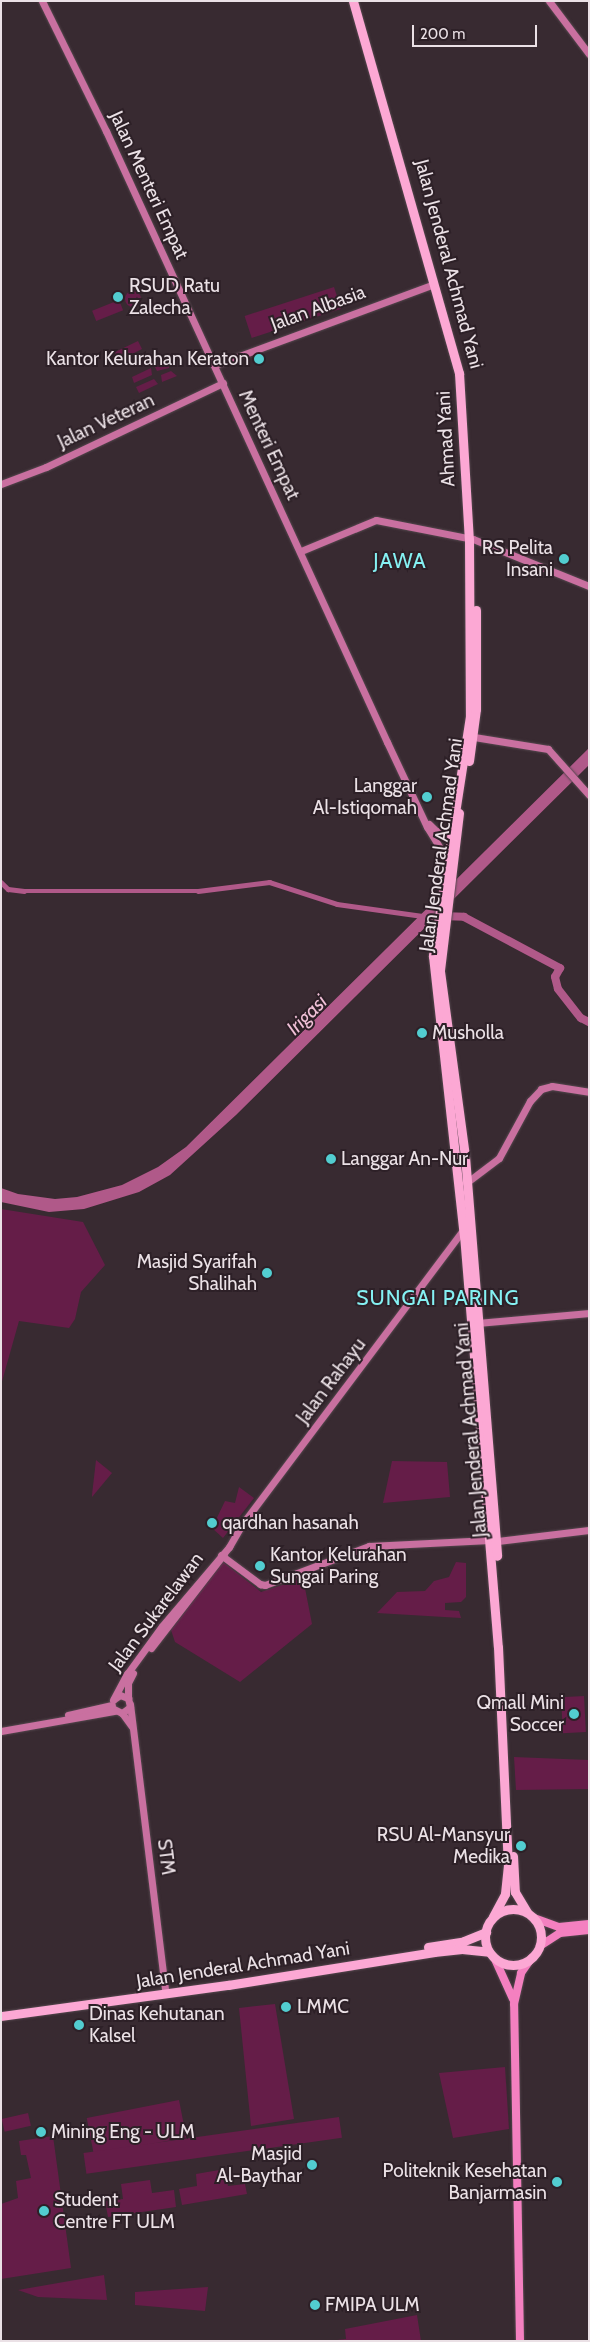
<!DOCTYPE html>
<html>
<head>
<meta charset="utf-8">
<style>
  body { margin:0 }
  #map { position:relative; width:590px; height:2342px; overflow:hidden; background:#382a31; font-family:Cabin,sans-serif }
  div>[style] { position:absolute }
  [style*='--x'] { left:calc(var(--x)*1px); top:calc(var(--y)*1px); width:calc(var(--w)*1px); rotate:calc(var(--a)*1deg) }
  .green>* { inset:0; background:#651d48; transform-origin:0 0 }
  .round { border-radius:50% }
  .water>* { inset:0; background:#b05989 }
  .canal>* { height:4.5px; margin:-2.25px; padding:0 2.25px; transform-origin:2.25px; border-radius:2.25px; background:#b05989 }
  .river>* { height:8px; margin:-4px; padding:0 4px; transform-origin:4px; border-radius:4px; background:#b05989 }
  .roads { filter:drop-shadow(0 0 1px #55474e) drop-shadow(0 0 1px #55474e) }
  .secondary>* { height:7px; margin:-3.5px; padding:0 3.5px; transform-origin:3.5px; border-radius:3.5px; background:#c970a0 }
  .primary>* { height:8px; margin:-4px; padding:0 4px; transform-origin:4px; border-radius:4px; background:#f480c0 }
  .highway>* { height:9px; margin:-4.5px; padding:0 4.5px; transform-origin:4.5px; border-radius:4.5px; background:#fca8d4 }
  .highway>.ring { margin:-4.5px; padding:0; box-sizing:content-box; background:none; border:9px solid #fca8d4; border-radius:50% }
  .dots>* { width:14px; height:14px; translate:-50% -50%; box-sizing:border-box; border:2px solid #2d2027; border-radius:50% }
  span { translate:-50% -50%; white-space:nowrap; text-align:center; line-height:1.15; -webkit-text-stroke:4px #2d2027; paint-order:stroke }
  .street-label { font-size:19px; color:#ebe1e6 }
  .poi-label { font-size:19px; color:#ebe1e6 }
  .left { translate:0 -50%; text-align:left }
  .right { translate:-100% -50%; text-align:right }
  .water-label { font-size:20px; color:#f1c1d8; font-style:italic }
  .quarter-label { font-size:21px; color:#85f1f3; letter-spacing:1px }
  .frame { position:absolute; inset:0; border:2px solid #ebe1e6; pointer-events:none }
  .scale { position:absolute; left:412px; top:25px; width:125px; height:22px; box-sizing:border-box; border:2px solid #ebe1e6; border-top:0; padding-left:6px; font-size:15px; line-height:18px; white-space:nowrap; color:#ebe1e6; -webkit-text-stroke:4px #2d2027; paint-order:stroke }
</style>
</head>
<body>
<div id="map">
  <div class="green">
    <i style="left:334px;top:287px;width:23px;height:94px;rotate:72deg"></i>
    <i class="round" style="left:125px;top:291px;width:16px;height:16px"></i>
    <i style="left:119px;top:300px;width:11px;height:29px;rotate:68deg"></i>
    <i style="clip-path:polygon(138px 341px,142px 349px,118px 361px,118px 366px,115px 352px)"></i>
    <i style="clip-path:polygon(170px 360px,169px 368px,157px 371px,155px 367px)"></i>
    <i style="clip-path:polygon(151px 368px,152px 375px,134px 383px,132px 377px)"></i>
    <i style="clip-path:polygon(171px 371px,177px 376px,162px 382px,161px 375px)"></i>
    <i style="clip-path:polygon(154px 379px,158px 384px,139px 393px,136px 387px)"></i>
    <i style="clip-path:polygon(1px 1209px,83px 1222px,105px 1265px,81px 1292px,75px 1319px,69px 1328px,19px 1321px,1px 1385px)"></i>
    <i style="clip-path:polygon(96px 1460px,112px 1473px,92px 1497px,92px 1495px)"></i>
    <i style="clip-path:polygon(392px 1461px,447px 1462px,450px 1497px,383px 1503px)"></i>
    <i style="clip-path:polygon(239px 1487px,254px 1498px,223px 1538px,212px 1528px,225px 1501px,235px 1503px)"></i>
    <i style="clip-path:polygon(223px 1562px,261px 1592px,303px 1578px,312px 1624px,240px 1682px,175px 1642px,171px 1630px)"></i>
    <i style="clip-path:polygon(456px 1562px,466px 1563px,466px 1597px,461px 1602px,445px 1603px,445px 1610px,459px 1611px,461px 1618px,377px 1613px,397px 1592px,425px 1591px,434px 1581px,449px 1577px)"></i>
    <i style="left:584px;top:1696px;width:36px;height:23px;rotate:87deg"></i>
    <i style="clip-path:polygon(514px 1757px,589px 1760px,589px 1789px,516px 1790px)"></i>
    <i style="clip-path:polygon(275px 2004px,294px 2119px,251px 2126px,239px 2008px)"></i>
    <i style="clip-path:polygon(505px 2067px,509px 2129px,453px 2138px,439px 2073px)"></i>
    <i style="left:179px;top:2100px;width:38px;height:94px;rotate:79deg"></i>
    <i style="left:28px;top:2113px;width:13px;height:27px;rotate:77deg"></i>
    <i style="left:339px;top:2117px;width:21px;height:258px;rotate:82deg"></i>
    <i style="clip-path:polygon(53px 2136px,71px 2268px,1px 2279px,1px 2204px,18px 2198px,16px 2181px,31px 2178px,26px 2155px,21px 2155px,19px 2141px)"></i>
    <i style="clip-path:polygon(225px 2169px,228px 2186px,245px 2184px,247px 2194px,182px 2205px,179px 2189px,197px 2186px,196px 2174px)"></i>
    <i style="clip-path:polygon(150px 2180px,152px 2193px,174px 2190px,176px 2207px,108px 2217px,105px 2201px,123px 2199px,121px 2184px)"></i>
    <i style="clip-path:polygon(104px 2275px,107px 2300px,38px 2297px,18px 2290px)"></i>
    <i style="clip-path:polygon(208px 2287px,205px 2311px,135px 2305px,135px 2292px)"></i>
    <i style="clip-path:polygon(417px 2315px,421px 2341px,328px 2341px,346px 2339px,345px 2329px)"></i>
  </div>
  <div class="water">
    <i style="clip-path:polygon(589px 748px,589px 765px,236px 1115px,170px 1175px,139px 1192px,84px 1209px,49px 1212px,1px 1202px,1px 1188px,18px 1194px,55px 1199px,77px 1197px,122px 1185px,158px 1167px,186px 1147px)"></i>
  </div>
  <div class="canal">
    <i style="--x:1;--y:882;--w:10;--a:45"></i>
    <i style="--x:8;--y:889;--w:16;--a:7"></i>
    <i style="--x:24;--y:891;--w:174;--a:0"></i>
    <i style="--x:198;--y:891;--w:72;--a:-7.2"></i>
    <i style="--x:269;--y:882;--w:71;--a:17.9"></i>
    <i style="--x:337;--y:904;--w:86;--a:8"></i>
  </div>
  <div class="river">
    <i style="--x:441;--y:916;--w:23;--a:2"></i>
    <i style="--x:464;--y:917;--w:109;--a:28"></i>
    <i style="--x:560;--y:968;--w:10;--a:119"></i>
    <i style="--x:555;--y:977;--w:12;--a:76"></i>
    <i style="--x:558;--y:989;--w:37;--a:52"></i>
    <i style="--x:581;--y:1018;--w:9;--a:27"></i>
  </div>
  <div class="roads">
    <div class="secondary">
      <i style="--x:42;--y:1;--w:145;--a:63.8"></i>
      <i style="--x:106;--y:131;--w:673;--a:65.3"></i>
      <i style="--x:387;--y:742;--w:94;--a:64.8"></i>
      <i style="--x:427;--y:827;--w:36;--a:58"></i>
      <i style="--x:549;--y:1;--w:66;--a:53"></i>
      <i style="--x:215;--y:365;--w:233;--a:-20.3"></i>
      <i style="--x:1;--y:484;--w:48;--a:-20.7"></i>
      <i style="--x:46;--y:467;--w:196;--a:-25.4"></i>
      <i style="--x:301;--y:551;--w:81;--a:-22.5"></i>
      <i style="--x:376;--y:520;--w:99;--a:11.1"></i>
      <i style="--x:473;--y:539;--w:125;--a:22.1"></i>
      <i style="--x:474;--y:737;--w:75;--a:9.2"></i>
      <i style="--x:548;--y:749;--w:62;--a:48.3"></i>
      <i style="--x:429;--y:824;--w:10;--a:45"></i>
      <i style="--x:436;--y:831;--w:13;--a:13"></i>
      <i style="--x:466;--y:1183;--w:41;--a:-37.1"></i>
      <i style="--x:499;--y:1158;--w:65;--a:-61.5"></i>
      <i style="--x:530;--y:1101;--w:16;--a:-47"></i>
      <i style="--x:541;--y:1089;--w:11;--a:-15"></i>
      <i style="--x:552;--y:1086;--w:37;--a:9"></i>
      <i style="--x:478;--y:1323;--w:111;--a:-5.1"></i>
      <i style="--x:497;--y:1541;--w:93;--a:-6.8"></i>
      <i style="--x:221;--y:1555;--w:49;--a:36.6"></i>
      <i style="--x:260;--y:1584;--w:5;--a:11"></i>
      <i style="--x:265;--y:1585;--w:111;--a:-20.6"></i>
      <i style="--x:369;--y:1546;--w:121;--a:-2.8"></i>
      <i style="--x:151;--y:1648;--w:119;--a:-52.2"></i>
      <i style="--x:128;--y:1698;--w:15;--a:-90"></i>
      <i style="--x:128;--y:1683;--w:11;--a:-63"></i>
      <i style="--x:114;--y:1699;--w:7;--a:-34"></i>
      <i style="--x:120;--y:1695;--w:9;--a:21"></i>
      <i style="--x:128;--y:1698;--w:9;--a:77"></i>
      <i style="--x:130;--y:1707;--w:10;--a:143"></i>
      <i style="--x:113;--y:1700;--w:30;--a:-62"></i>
      <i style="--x:127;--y:1674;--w:59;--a:-53.9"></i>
      <i style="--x:162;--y:1626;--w:104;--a:-49.7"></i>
      <i style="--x:229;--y:1547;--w:28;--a:-60"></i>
      <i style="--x:243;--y:1523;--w:366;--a:-53.1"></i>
      <i style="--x:130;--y:1704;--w:287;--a:83"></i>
      <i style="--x:114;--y:1709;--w:9;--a:27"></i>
      <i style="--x:122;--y:1713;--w:17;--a:54"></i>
      <i style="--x:68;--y:1715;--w:45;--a:-12.8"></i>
      <i style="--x:1;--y:1731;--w:116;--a:-10"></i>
    </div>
    <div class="primary">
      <i style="--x:534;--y:1918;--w:27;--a:20"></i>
      <i style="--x:559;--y:1927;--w:30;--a:-6"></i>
      <i style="--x:540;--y:1946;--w:24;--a:-33"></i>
      <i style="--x:560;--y:1933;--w:29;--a:-6"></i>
      <i style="--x:494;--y:1957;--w:46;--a:65.7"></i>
      <i style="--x:520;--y:2341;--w:337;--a:-91"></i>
      <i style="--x:514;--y:2004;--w:32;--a:-77"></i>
      <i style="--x:521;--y:1973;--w:19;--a:-55"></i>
    </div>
    <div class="highway">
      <i style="--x:353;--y:1;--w:387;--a:74.1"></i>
      <i style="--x:459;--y:373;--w:166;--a:86.6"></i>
      <i style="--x:469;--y:539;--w:177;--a:89.7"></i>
      <i style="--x:470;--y:716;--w:243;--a:98.8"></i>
      <i style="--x:433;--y:956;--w:281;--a:83.7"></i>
      <i style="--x:464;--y:1235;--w:413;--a:85.3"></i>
      <i style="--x:498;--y:1647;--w:218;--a:87.4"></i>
      <i style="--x:508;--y:1865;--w:29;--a:96"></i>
      <i style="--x:505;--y:1894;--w:26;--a:118"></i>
      <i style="--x:469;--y:761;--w:52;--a:-82.3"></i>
      <i style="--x:476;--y:709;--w:99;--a:-90"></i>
      <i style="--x:459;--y:813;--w:159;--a:96.9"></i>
      <i style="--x:440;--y:971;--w:187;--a:82.3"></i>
      <i style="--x:465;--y:1156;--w:401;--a:85.4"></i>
      <i style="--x:513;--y:1856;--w:36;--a:87"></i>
      <i style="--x:515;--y:1892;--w:23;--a:59"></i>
      <i class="ring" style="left:485px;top:1909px;width:47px;height:47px"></i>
      <i style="--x:428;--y:1947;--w:36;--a:-9"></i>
      <i style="--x:464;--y:1941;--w:24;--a:-22"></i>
      <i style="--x:1;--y:2016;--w:229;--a:-7.8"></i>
      <i style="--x:228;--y:1985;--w:209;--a:-9.1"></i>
      <i style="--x:434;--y:1952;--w:28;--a:-6"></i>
      <i style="--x:462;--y:1949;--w:27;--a:6"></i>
    </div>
  </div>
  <div class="dots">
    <i style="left:118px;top:297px;background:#52cdd0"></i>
    <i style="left:259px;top:359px;background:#52cdd0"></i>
    <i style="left:564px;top:559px;background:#52cdd0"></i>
    <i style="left:427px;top:797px;background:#52cdd0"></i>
    <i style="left:422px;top:1033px;background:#52cdd0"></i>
    <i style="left:331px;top:1159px;background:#52cdd0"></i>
    <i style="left:267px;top:1273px;background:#52cdd0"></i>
    <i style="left:212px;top:1523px;background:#52cdd0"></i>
    <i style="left:260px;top:1566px;background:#52cdd0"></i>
    <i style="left:574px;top:1714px;background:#52cdd0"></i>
    <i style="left:521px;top:1846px;background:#52cdd0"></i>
    <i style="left:286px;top:2007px;background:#52cdd0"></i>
    <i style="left:79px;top:2025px;background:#52cdd0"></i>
    <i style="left:41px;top:2132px;background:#52cdd0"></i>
    <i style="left:312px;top:2165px;background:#52cdd0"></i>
    <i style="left:557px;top:2182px;background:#52cdd0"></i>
    <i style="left:44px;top:2211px;background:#52cdd0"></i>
    <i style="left:315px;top:2305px;background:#52cdd0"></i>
  </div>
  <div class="street-label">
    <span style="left:149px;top:185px;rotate:65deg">Jalan Menteri Empat</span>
    <span style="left:449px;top:264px;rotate:75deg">Jalan Jenderal Achmad Yani</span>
    <span style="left:318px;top:308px;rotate:-20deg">Jalan Albasia</span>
    <span style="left:106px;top:421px;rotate:-25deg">Jalan Veteran</span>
    <span style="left:446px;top:439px;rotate:-93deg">Ahmad Yani</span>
    <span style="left:269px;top:445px;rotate:65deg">Menteri Empat</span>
    <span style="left:441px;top:845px;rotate:-82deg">Jalan Jenderal Achmad Yani</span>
    <span style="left:331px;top:1381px;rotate:-53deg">Jalan Rahayu</span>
    <span style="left:471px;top:1430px;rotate:-95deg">Jalan Jenderal Achmad Yani</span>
    <span style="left:156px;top:1612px;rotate:-53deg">Jalan Sukarelawan</span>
    <span style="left:166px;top:1857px;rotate:83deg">STM</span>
    <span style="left:243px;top:1965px;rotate:-9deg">Jalan Jenderal Achmad Yani</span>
  </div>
  <div class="poi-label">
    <span class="left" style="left:129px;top:297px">RSUD Ratu<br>Zalecha</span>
    <span class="right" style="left:249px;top:359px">Kantor Kelurahan Keraton</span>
    <span class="right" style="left:553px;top:559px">RS Pelita<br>Insani</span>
    <span class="right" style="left:417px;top:797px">Langgar<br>Al-Istiqomah</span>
    <span class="left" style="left:432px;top:1033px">Musholla</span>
    <span class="left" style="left:341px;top:1159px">Langgar An-Nur</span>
    <span class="right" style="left:257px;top:1273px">Masjid Syarifah<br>Shalihah</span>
    <span class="left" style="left:222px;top:1523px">qardhan hasanah</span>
    <span class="left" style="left:270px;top:1566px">Kantor Kelurahan<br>Sungai Paring</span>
    <span class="right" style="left:564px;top:1714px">Qmall Mini<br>Soccer</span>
    <span class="right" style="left:510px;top:1846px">RSU Al-Mansyur<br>Medika</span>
    <span class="left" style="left:297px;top:2007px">LMMC</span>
    <span class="left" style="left:89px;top:2025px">Dinas Kehutanan<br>Kalsel</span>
    <span class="left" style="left:51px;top:2132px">Mining Eng - ULM</span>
    <span class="right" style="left:302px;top:2165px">Masjid<br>Al-Baythar</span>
    <span class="right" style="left:547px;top:2182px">Politeknik Kesehatan<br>Banjarmasin</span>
    <span class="left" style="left:54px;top:2211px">Student<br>Centre FT ULM</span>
    <span class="left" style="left:325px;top:2305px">FMIPA ULM</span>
  </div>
  <div class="water-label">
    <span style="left:307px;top:1015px;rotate:-45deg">Irigasi</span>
  </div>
  <div class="quarter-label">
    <span style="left:400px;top:561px">JAWA</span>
    <span style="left:438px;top:1298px">SUNGAI PARING</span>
  </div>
  <div class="frame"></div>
  <div class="scale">200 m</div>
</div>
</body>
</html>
